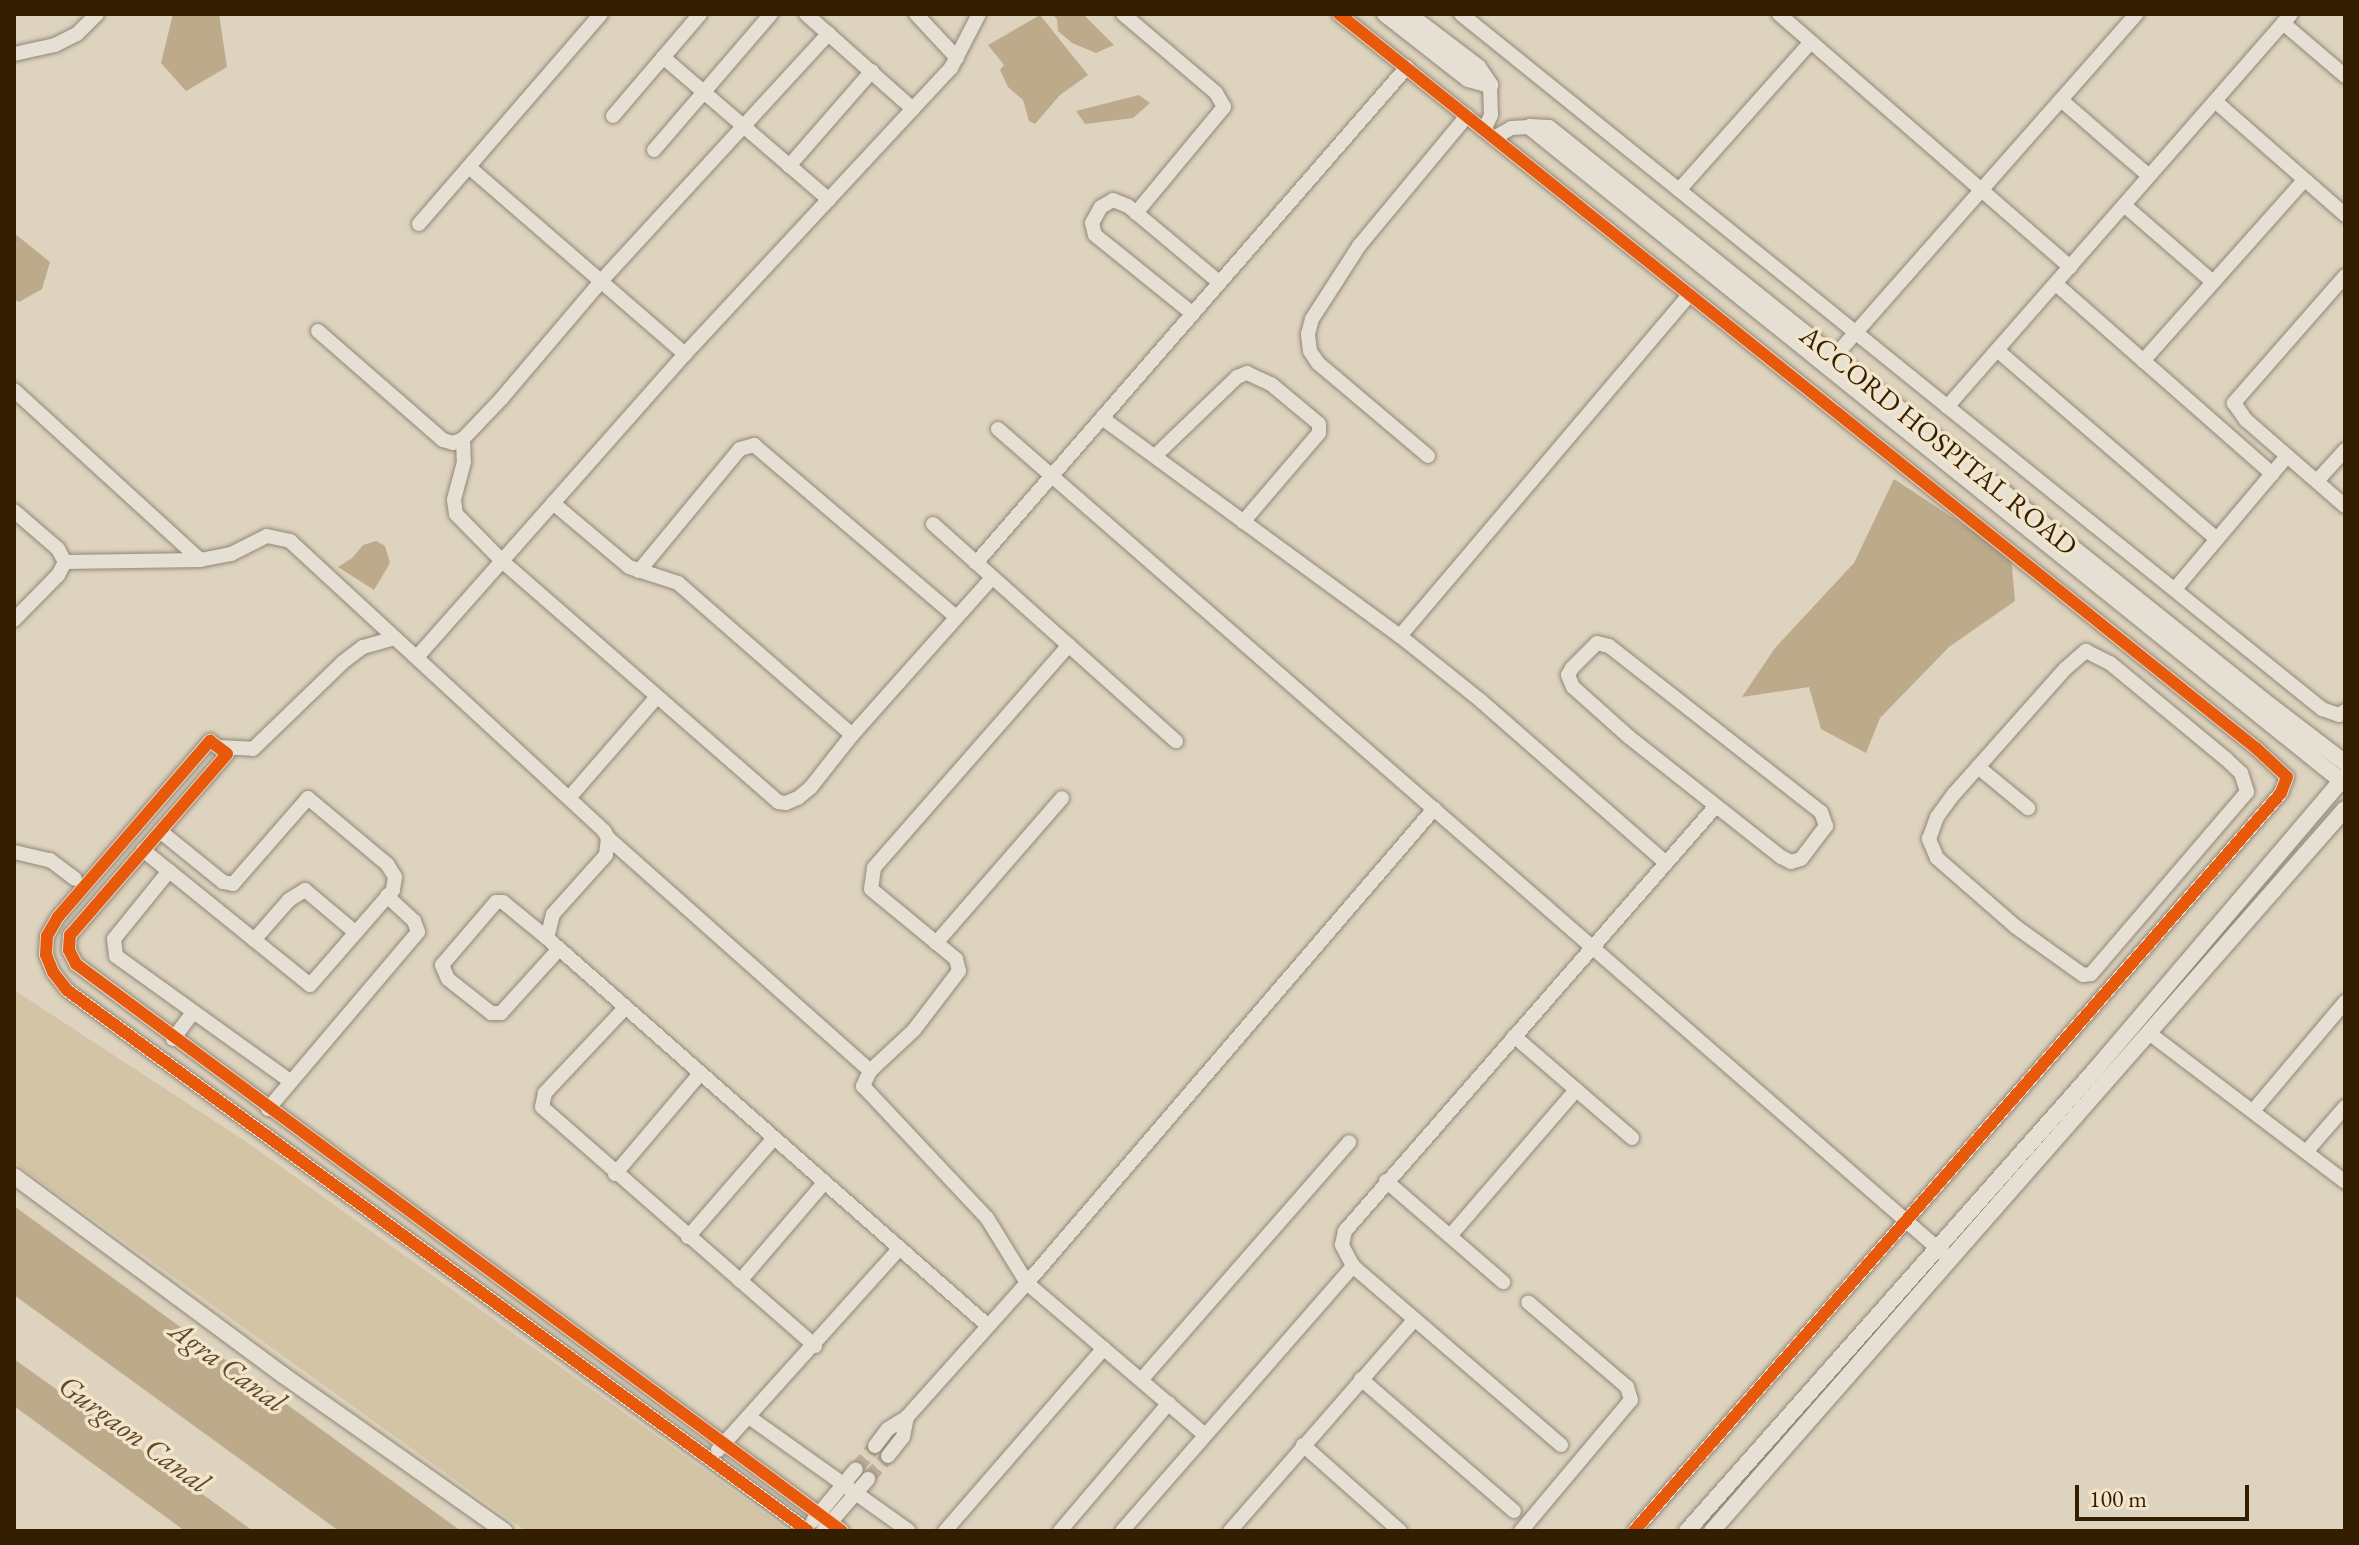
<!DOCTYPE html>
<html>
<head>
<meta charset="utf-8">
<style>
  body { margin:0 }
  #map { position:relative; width:2359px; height:1545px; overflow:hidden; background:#ded3be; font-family:"EB Garamond",serif }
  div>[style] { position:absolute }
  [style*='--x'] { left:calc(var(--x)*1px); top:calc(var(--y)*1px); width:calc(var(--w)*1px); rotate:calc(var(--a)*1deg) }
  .green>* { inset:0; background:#d4c4a6 }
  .water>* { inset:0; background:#bcaa8b }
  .minor-tunnel>* { height:14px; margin-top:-7px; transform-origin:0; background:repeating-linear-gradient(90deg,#bcaf98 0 14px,transparent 0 21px) }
  .roads { filter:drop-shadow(0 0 2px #908778) drop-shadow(0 0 2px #908778) }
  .minor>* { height:14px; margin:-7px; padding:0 7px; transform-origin:7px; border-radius:7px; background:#e5dfd4 }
  .tertiary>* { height:16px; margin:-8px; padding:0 8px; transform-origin:8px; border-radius:8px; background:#e5dfd4 }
  .cycleway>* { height:12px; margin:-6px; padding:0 6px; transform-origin:6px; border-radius:6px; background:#e8590c }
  span { translate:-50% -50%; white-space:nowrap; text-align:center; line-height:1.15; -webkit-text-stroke:7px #f2e5cc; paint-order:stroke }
  .street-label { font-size:28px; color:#341e00 }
  .water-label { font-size:30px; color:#5e4929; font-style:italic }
  .frame { position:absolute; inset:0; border:16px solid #341e00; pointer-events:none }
  .scale { position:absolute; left:2075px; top:1485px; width:174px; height:36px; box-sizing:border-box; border:4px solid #341e00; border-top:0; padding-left:10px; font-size:24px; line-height:28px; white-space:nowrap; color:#341e00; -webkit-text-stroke:6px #f2e5cc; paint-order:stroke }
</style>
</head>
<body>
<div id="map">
  <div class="green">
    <i style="clip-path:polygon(14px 990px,248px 1143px,789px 1531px,526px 1531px,14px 1162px)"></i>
  </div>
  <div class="water">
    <i style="clip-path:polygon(173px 14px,219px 14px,227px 67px,186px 91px,161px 63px)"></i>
    <i style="clip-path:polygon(1052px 14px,1083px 14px,1114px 45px,1096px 53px,1072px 43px,1058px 31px,1057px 19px)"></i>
    <i style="clip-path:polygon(1040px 15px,1088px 75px,1060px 95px,1035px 124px,1029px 121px,1023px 100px,1008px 87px,1000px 70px,1004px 65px,988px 45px)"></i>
    <i style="clip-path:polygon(1139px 95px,1150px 103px,1133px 118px,1085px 124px,1076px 111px)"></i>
    <i style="clip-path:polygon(14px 233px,50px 262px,42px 289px,19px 302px,14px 299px)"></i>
    <i style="clip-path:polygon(1894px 479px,2011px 556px,2015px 601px,1949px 647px,1880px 718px,1866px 753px,1821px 729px,1809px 687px,1742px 697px,1775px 648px,1854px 563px)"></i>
    <i style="clip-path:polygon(376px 541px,385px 546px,390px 563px,374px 590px,338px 567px,352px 558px,363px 545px)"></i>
    <i style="clip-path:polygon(14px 1206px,461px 1531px,339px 1531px,14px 1295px)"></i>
    <i style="clip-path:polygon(14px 1359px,172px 1472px,253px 1531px,185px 1531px,14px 1406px)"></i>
  </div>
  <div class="minor-tunnel">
    <i style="--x:856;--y:1469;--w:30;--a:-50"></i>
    <i style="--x:868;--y:1479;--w:30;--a:-49"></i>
  </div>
  <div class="roads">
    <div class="minor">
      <i style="--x:806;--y:14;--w:143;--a:41.6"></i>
      <i style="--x:916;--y:14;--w:60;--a:47"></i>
      <i style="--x:1123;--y:14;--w:122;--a:40.3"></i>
      <i style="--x:1216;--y:93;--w:16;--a:60"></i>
      <i style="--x:1224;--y:107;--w:138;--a:129.7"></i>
      <i style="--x:1339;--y:14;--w:1175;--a:38.68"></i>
      <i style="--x:2256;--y:748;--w:42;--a:43.1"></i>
      <i style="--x:2287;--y:777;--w:17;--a:111"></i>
      <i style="--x:2281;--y:793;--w:981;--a:131.24"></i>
      <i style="--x:1461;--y:14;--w:1107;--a:38.91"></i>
      <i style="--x:2322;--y:709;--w:18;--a:19"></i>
      <i style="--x:2339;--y:715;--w:7;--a:-34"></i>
      <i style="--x:1779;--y:14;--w:386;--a:41"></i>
      <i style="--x:2283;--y:23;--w:82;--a:40.5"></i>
      <i style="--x:14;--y:54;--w:42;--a:-12.4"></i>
      <i style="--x:55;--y:45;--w:25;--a:-27"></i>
      <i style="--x:77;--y:34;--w:28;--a:-45"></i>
      <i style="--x:663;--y:57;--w:219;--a:40.7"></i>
      <i style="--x:2061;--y:100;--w:116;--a:40.8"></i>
      <i style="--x:2215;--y:101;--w:173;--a:41.2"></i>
      <i style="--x:613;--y:116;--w:134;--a:-49.5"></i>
      <i style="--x:1484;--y:130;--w:17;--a:-65"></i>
      <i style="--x:1491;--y:115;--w:30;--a:-92"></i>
      <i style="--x:1494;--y:138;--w:20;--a:-30"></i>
      <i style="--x:1511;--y:128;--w:19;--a:-3"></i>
      <i style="--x:654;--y:150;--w:179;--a:-49.3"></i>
      <i style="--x:789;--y:166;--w:126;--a:-48.9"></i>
      <i style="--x:469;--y:167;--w:286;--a:40.9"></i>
      <i style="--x:1679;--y:190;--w:197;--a:-48.3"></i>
      <i style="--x:2124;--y:205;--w:118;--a:40.9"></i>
      <i style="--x:419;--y:224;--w:278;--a:-49.1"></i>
      <i style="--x:2345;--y:276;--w:169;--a:131.2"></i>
      <i style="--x:2234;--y:403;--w:21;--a:55"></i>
      <i style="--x:2246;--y:420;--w:131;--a:41"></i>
      <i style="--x:2056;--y:284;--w:288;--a:41.3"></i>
      <i style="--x:1193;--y:314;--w:126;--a:-141.1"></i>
      <i style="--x:1095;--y:235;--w:12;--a:-104"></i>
      <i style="--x:1092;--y:223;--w:18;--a:-61"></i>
      <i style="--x:1101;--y:207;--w:14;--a:-30"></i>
      <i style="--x:1113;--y:200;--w:16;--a:22"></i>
      <i style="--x:1128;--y:206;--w:119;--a:39.9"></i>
      <i style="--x:318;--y:331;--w:166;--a:41.1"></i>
      <i style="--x:443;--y:440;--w:10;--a:17"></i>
      <i style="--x:453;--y:443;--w:11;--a:-22"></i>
      <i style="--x:463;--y:439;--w:57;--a:-46.4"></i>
      <i style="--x:502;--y:398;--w:155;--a:-49.7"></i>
      <i style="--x:602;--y:280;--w:335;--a:-47.4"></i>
      <i style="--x:1997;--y:350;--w:290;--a:40.7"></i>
      <i style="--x:1835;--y:356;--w:456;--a:-48.6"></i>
      <i style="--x:2143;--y:361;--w:242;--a:-48.3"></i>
      <i style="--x:14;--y:390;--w:252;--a:42.4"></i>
      <i style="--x:1947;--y:407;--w:522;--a:-48.8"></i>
      <i style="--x:1102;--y:418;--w:369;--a:36.2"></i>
      <i style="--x:1400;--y:636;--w:104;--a:38.7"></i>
      <i style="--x:1481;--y:701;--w:246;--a:41.2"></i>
      <i style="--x:998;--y:429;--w:1255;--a:41.09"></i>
      <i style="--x:463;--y:439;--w:23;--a:88"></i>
      <i style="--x:464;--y:462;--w:39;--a:105"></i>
      <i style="--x:454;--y:500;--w:14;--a:82"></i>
      <i style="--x:456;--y:514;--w:66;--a:45.6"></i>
      <i style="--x:502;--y:561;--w:366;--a:41.1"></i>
      <i style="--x:778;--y:802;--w:8;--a:7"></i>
      <i style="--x:786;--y:803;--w:13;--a:-23"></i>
      <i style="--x:798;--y:798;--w:17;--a:-40"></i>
      <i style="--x:811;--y:787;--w:66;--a:-51.7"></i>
      <i style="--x:852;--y:735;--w:210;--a:-48.3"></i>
      <i style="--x:1155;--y:456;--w:114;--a:-43.9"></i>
      <i style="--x:1237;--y:377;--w:11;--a:-22"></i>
      <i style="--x:1247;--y:373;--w:26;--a:25"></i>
      <i style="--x:1271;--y:384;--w:62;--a:39.8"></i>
      <i style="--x:1319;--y:424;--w:9;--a:90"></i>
      <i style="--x:1319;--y:433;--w:117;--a:130.5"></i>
      <i style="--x:1428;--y:456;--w:144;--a:-139.8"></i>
      <i style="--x:1318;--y:363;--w:14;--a:-124"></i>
      <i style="--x:1310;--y:351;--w:17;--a:-97"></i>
      <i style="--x:1308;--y:334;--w:16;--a:-75"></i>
      <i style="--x:1312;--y:319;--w:87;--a:-57.2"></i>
      <i style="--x:1359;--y:246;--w:169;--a:-50.3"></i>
      <i style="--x:2317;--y:481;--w:42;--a:-47.9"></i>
      <i style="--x:553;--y:503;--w:99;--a:40.1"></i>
      <i style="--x:629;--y:567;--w:52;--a:18.1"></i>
      <i style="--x:678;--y:583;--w:231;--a:41.1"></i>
      <i style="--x:14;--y:511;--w:58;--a:40.8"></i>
      <i style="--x:58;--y:549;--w:15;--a:62"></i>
      <i style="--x:65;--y:562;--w:15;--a:118"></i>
      <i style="--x:58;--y:575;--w:63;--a:134.4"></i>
      <i style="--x:933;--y:524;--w:326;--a:41.8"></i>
      <i style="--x:65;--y:562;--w:135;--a:-0.8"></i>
      <i style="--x:200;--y:560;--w:32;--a:-11"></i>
      <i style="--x:231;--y:554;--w:40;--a:-26.6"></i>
      <i style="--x:267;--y:536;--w:24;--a:12"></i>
      <i style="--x:290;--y:541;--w:427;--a:42.7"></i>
      <i style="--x:604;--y:831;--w:8;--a:60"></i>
      <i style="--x:608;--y:838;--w:17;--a:97"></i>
      <i style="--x:606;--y:855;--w:79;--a:131.9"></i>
      <i style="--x:553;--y:914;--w:25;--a:104"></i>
      <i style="--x:547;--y:938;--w:586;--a:41.33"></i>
      <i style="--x:976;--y:563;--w:657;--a:-49.01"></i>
      <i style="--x:639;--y:571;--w:158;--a:-50.4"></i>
      <i style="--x:740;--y:449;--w:15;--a:-16"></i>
      <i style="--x:754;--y:445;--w:265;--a:40.4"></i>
      <i style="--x:2175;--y:589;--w:174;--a:-49.9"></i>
      <i style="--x:1400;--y:636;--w:447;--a:-49.7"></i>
      <i style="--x:1597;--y:643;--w:12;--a:14"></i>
      <i style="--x:1609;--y:646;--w:269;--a:38.1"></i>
      <i style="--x:1821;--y:812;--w:15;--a:70"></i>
      <i style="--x:1826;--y:826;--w:41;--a:127.1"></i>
      <i style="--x:1801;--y:859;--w:10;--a:163"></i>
      <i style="--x:1791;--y:862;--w:11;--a:-153"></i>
      <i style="--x:1781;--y:857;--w:194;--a:-141.7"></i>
      <i style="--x:1629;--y:737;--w:75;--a:-138.2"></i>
      <i style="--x:1573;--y:687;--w:13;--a:-113"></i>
      <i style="--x:1568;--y:675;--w:8;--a:-60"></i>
      <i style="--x:1572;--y:668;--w:35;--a:-45"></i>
      <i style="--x:1069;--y:645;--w:296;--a:131.2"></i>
      <i style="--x:874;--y:868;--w:21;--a:98"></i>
      <i style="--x:871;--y:889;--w:110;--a:39.5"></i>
      <i style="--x:956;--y:959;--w:12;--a:76"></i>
      <i style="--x:959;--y:971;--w:74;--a:127.3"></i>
      <i style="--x:914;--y:1030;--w:60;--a:137"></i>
      <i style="--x:870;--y:1071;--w:17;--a:115"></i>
      <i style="--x:863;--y:1086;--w:181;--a:46.8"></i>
      <i style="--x:987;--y:1218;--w:76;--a:58.4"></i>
      <i style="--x:1027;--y:1283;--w:233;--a:40.5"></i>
      <i style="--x:2086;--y:651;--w:27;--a:27"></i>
      <i style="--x:2110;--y:663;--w:151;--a:39.6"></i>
      <i style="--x:2226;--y:759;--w:21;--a:43"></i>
      <i style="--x:2241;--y:773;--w:20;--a:72"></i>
      <i style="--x:2247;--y:792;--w:240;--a:130.6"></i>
      <i style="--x:2091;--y:974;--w:8;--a:173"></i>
      <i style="--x:2083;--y:975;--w:82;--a:-144.4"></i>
      <i style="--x:2016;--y:927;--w:105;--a:-138.9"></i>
      <i style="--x:1937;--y:858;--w:21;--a:-113"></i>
      <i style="--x:1929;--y:839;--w:23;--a:-70"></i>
      <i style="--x:1937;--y:817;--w:29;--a:-54"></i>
      <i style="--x:1954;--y:794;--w:167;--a:-48.4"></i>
      <i style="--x:2065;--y:669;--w:28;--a:-41"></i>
      <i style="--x:417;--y:657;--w:405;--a:-48.5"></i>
      <i style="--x:685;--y:354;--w:391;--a:-47.1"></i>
      <i style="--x:951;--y:68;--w:61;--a:-62.6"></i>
      <i style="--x:218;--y:747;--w:35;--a:3"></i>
      <i style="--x:253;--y:749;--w:125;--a:-44"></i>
      <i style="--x:343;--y:662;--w:25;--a:-37"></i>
      <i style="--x:363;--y:647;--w:33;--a:-16"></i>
      <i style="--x:1978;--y:767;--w:65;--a:39.4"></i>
      <i style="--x:569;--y:798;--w:133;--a:-49"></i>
      <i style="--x:160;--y:831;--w:81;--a:39"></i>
      <i style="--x:223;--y:882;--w:10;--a:11"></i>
      <i style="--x:233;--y:884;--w:114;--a:-48.9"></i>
      <i style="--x:308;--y:798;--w:103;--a:39.9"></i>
      <i style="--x:387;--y:864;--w:15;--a:58"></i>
      <i style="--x:395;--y:877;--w:13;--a:99"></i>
      <i style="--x:393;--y:890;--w:126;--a:131.1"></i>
      <i style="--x:310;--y:985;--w:181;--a:-141"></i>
      <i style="--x:608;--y:838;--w:351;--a:41.6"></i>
      <i style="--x:143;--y:850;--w:33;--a:39"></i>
      <i style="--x:169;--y:871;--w:87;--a:129"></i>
      <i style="--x:114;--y:939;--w:17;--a:83"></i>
      <i style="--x:116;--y:956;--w:214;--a:35.7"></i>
      <i style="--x:14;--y:852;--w:37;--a:13"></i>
      <i style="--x:50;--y:860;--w:31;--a:37"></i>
      <i style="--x:547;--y:938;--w:57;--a:-140.7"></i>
      <i style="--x:503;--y:902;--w:7;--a:180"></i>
      <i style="--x:496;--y:902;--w:83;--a:130.6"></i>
      <i style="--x:442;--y:965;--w:15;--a:67"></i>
      <i style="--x:448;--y:979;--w:55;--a:38.3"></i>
      <i style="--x:491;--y:1013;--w:10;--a:0"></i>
      <i style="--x:501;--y:1013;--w:86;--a:-47.8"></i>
      <i style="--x:254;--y:940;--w:53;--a:-48.8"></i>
      <i style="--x:289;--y:900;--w:19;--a:-32"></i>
      <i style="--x:305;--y:890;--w:65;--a:40"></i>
      <i style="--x:936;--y:943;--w:192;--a:-49"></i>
      <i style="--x:625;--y:1008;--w:117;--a:133.3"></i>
      <i style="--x:545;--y:1093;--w:14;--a:102"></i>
      <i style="--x:542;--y:1107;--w:363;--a:41.2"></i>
      <i style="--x:2149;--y:1033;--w:246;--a:37.2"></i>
      <i style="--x:1514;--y:1036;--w:156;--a:40.8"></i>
      <i style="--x:173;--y:1039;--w:34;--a:-53"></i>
      <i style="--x:268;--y:1109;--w:232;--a:-49.7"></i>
      <i style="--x:418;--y:932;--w:12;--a:-110"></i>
      <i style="--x:414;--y:921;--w:37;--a:-137"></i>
      <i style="--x:2253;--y:1111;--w:143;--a:-49.8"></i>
      <i style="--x:2306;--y:1152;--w:60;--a:-49.1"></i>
      <i style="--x:615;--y:1174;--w:130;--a:-49.7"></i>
      <i style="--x:1386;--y:1181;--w:155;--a:40.8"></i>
      <i style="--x:1450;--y:1236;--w:193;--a:-49.2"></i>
      <i style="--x:688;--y:1237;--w:131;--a:-49"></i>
      <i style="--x:740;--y:1281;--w:130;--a:-49.4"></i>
      <i style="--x:1361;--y:1379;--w:202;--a:40.8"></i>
      <i style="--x:1141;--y:1380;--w:316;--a:-48.8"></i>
      <i style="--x:749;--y:1417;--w:196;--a:35.5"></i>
      <i style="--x:1303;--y:1445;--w:130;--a:41.6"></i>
      <i style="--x:1561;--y:1445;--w:274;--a:-139.3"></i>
      <i style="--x:1353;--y:1266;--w:24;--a:-118"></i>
      <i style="--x:1342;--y:1245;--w:14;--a:-78"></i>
      <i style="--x:1345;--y:1231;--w:564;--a:-48.88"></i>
      <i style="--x:875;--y:1446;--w:21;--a:-53"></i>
      <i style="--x:888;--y:1429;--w:22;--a:-32"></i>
      <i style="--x:907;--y:1417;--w:180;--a:-48.2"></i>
      <i style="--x:1027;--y:1283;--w:625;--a:-49.35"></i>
      <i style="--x:718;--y:1450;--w:270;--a:-48"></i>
      <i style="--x:888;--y:1456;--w:24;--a:-52"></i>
      <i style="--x:903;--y:1437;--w:20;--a:-79"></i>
      <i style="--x:813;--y:1521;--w:67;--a:-50.4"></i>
      <i style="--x:808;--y:1531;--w:917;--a:-143.87"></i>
      <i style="--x:67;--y:990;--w:23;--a:-128"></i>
      <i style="--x:53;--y:972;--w:18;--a:-112"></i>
      <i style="--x:46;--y:955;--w:19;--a:-87"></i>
      <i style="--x:47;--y:936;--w:22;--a:-60"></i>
      <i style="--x:58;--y:917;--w:233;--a:-49.2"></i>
      <i style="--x:210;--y:741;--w:21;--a:37"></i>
      <i style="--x:227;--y:754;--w:240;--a:130.9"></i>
      <i style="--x:70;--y:935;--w:15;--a:94"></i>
      <i style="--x:69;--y:950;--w:16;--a:63"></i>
      <i style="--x:76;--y:964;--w:953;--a:36.51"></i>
      <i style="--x:823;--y:1531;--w:69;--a:-49.1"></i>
      <i style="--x:945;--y:1531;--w:242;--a:-49"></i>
      <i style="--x:1060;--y:1531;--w:168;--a:-49.6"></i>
      <i style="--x:1122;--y:1531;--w:352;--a:-48.9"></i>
      <i style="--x:1230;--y:1531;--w:281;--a:-48.9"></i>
      <i style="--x:1521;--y:1531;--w:171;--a:-50"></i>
      <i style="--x:1631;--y:1400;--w:14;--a:-107"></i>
      <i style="--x:1627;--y:1387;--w:130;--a:-139.4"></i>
    </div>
    <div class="tertiary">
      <i style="--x:1385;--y:14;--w:105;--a:38.1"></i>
      <i style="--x:1468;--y:79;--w:23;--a:15"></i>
      <i style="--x:1408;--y:14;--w:88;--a:37.1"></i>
      <i style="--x:1478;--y:67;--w:22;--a:56"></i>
      <i style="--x:1530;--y:127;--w:1047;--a:38.87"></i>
      <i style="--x:1530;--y:127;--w:19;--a:3"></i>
      <i style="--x:1549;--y:128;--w:915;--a:38.7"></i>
      <i style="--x:2263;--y:700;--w:103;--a:37.5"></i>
      <i style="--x:14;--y:1176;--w:335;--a:36.5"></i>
      <i style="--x:283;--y:1375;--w:271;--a:35.2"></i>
      <i style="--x:1687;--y:1531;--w:616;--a:-48.49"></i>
      <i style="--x:2095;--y:1070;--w:386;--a:-49.6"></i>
      <i style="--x:1712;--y:1531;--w:960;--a:-48.76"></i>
    </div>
  </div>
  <div class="cycleway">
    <i style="--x:1339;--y:14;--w:1175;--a:38.68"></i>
    <i style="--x:2256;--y:748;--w:42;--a:43.1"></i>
    <i style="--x:2287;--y:777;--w:17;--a:111"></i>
    <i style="--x:2281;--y:793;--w:981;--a:131.24"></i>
    <i style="--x:808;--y:1531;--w:917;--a:-143.87"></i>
    <i style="--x:67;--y:990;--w:23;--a:-128"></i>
    <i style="--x:53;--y:972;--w:18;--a:-112"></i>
    <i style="--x:46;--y:955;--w:19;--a:-87"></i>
    <i style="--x:47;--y:936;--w:22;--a:-60"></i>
    <i style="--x:58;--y:917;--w:233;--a:-49.2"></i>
    <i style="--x:210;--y:741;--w:21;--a:37"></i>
    <i style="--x:227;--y:754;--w:240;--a:130.9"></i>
    <i style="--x:70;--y:935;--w:15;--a:94"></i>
    <i style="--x:69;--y:950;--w:16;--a:63"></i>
    <i style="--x:76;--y:964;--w:953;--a:36.51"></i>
  </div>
  <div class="street-label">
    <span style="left:1939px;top:440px;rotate:39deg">ACCORD HOSPITAL ROAD</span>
  </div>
  <div class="water-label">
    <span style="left:228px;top:1366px;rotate:36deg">Agra Canal</span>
    <span style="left:134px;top:1434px;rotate:36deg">Gurgaon Canal</span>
  </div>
  <div class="frame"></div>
  <div class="scale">100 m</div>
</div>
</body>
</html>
